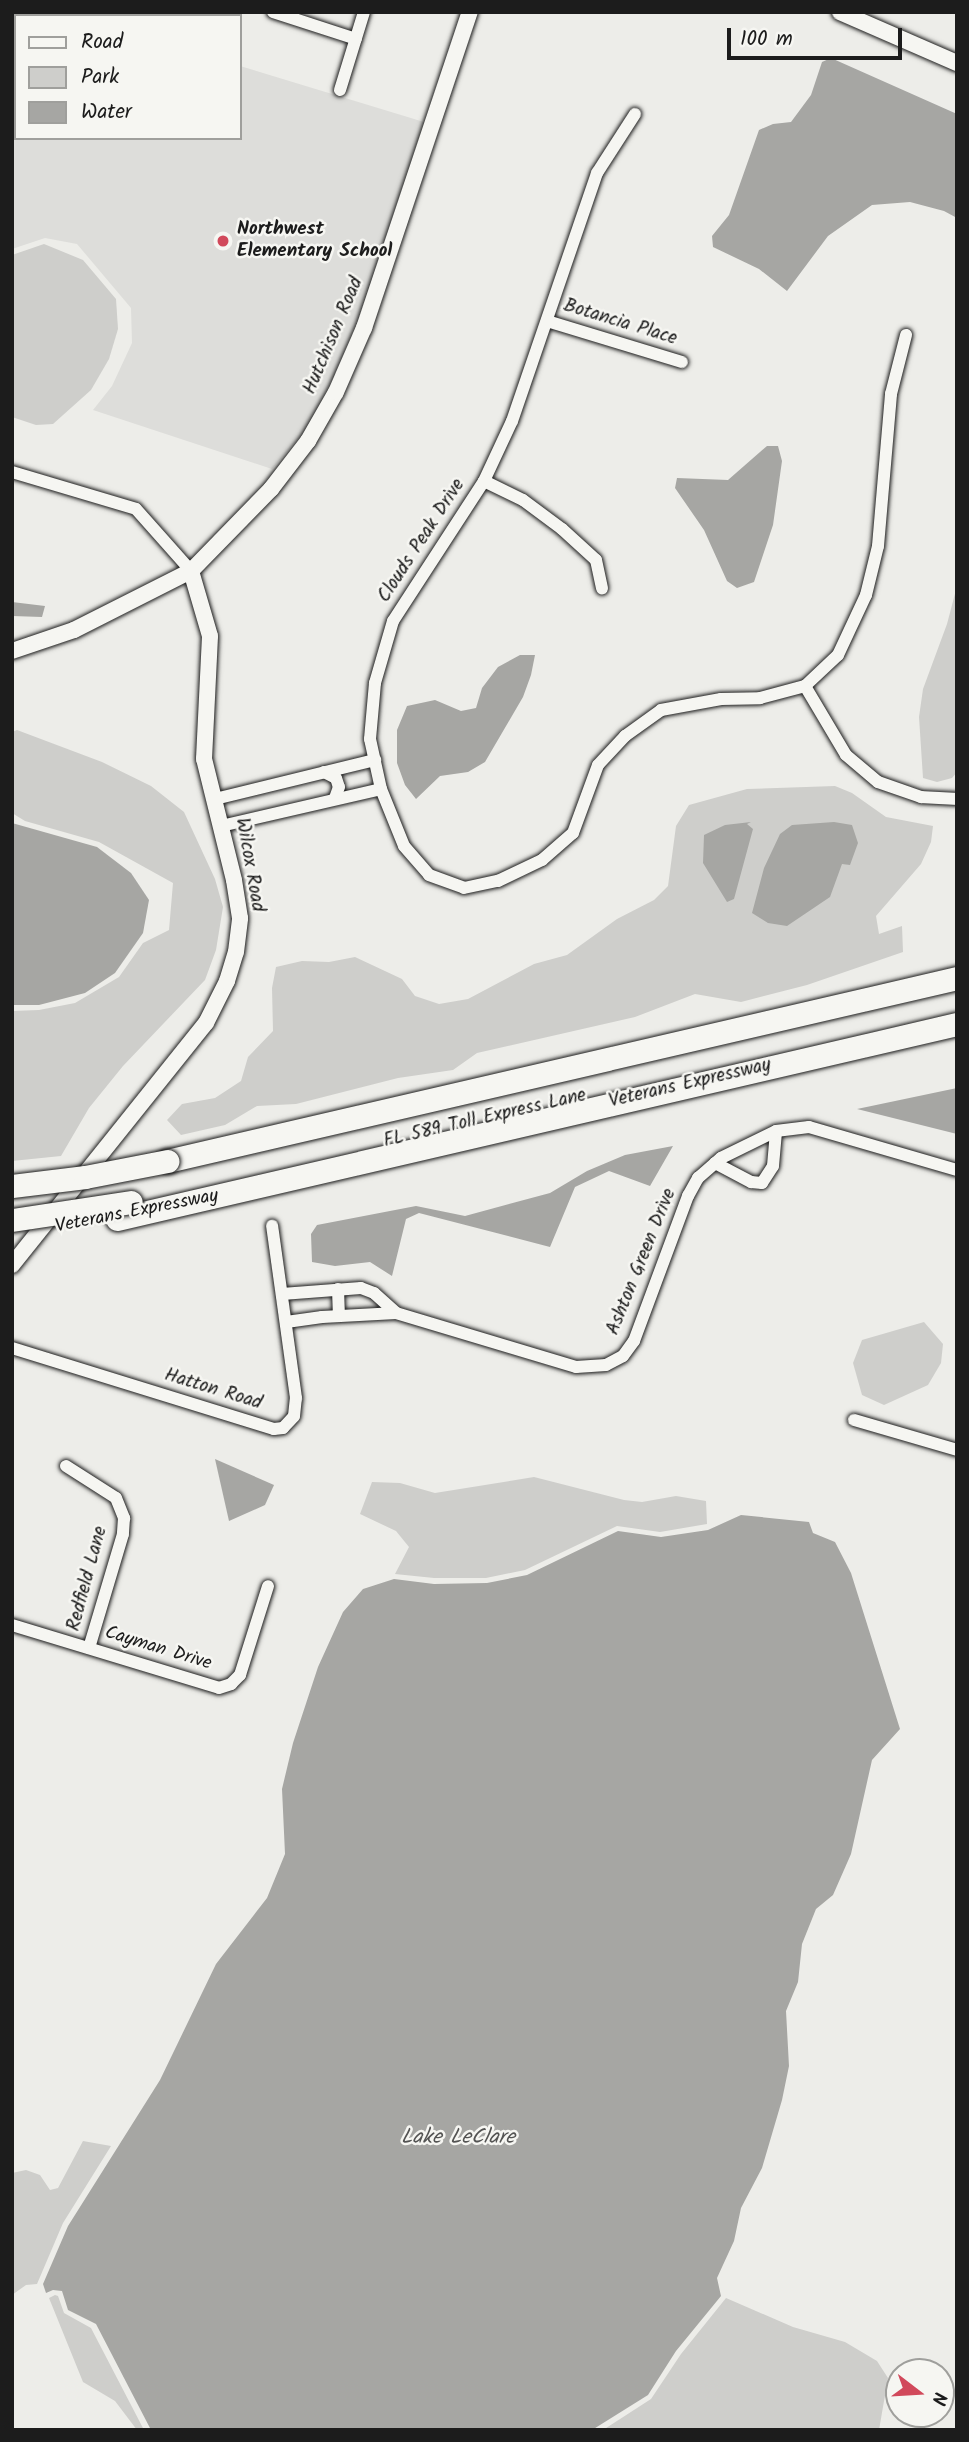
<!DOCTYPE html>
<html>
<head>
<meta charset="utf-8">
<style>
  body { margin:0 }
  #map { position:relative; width:969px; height:2442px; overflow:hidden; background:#edede9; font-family:Kalam,sans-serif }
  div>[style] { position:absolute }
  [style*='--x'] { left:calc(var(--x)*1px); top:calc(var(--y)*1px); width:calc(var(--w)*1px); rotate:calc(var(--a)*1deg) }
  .built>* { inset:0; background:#ddddda }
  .green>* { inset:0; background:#cececb }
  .water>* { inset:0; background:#a6a6a3 }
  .roads { filter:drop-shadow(0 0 2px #1c1c1c) drop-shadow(0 0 2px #1c1c1c) }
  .minor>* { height:12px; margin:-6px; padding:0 6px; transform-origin:6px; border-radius:6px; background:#f6f6f2 }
  .tertiary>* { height:16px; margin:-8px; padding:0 8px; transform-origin:8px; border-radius:8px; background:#f6f6f2 }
  .motorway>* { height:23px; margin:-11.5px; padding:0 11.5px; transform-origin:11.5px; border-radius:11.5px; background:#f6f6f2 }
  .bridges { filter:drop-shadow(0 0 2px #1c1c1c) drop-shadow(0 0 2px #1c1c1c) }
  .motorway-bridge>* { height:23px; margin:-11.5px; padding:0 11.5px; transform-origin:11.5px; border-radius:11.5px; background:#f6f6f2 }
  .dots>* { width:19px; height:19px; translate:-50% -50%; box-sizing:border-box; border:4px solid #f6f6f2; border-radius:50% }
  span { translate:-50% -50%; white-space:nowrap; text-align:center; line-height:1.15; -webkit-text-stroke:5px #f6f6f2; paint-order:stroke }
  .poi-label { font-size:19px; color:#1c1c1c; font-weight:700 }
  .left { translate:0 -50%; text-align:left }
  .street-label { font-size:19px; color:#1c1c1c }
  .water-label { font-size:21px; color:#535352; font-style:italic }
  .frame { position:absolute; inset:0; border:14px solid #1c1c1c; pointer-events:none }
  .legend { position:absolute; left:14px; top:14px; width:228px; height:126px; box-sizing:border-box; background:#f6f6f2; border:2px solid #9f9f9c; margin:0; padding:9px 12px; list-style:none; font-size:21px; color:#1c1c1c }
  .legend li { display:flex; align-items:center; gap:14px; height:35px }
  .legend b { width:35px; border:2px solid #9f9f9c }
  .north { position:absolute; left:885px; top:2358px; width:70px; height:70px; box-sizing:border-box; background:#f6f6f2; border:2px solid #9f9f9c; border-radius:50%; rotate:107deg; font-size:19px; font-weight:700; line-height:28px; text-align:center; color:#1c1c1c }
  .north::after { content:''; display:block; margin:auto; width:24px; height:32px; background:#d1495b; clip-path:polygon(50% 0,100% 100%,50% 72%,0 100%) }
  .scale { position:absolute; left:727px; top:28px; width:175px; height:32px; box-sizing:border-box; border:4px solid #1c1c1c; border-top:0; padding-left:9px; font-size:21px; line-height:24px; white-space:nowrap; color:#1c1c1c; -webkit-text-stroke:5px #f6f6f2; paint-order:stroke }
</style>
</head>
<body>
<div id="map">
  <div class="built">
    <i style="clip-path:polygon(12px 12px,65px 12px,77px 16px,16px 16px,16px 138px,240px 138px,240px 66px,424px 122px,362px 309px,334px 376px,307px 428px,272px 469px,93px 410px,112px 386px,132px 343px,131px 308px,77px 244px,45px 238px,12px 249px)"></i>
  </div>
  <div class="green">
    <i style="clip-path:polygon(44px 244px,83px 260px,116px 299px,118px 329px,109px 359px,91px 390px,53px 424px,36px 425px,12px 417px,12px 255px)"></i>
    <i style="clip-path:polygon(957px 586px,957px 772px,952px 778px,937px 782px,923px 778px,919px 717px,923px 689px,947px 624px)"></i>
    <i style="clip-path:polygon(17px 730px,102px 762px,151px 786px,184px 812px,215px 879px,223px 907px,216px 950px,205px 980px,123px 1066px,89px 1108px,61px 1156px,12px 1161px,12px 1011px,39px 1010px,75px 1003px,119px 977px,143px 943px,169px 930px,173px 883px,99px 842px,25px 821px,12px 813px,12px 732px)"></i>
    <i style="clip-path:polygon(835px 786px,852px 793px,886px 817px,933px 826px,931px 842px,921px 864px,876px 916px,879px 934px,902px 926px,903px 952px,807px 985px,741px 1002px,695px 994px,635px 1017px,477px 1053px,453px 1070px,398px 1078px,296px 1104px,257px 1106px,225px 1125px,181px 1135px,167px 1120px,182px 1104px,215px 1098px,241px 1081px,248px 1057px,273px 1031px,272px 988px,276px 967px,302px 961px,329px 962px,355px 957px,402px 979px,415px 996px,439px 1004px,468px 999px,534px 964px,567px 955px,617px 919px,654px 900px,668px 886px,676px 826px,689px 805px,747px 789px)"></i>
    <i style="clip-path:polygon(924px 1322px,943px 1344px,941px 1363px,928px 1385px,884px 1405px,862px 1395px,853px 1363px,862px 1340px)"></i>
    <i style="clip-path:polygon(534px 1477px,624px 1500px,642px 1502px,676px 1496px,706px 1501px,707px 1524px,660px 1532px,617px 1526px,525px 1570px,486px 1578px,434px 1578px,395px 1574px,409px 1547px,396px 1531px,360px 1514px,372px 1482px,400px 1483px,435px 1493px)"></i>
    <i style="clip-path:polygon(83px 2141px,111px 2146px,63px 2223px,37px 2284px,26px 2285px,12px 2295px,12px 2173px,26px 2170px,40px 2175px,50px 2190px,58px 2188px)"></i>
    <i style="clip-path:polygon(55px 2295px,58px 2296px,64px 2313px,91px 2328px,144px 2430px,137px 2430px,115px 2401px,83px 2382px,49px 2298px)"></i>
    <i style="clip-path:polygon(726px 2298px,793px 2327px,845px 2342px,877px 2361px,888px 2378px,879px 2430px,603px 2430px,651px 2399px,681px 2354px)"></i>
  </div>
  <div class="water">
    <i style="clip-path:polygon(831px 58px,957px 114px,957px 218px,944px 211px,910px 202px,872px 205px,828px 236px,787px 291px,759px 269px,713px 247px,712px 236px,729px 215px,759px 130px,773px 124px,791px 122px,811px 95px,822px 62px)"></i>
    <i style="clip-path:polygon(767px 446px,778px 446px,782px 461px,773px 525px,754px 582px,737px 588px,727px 581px,704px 530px,675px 488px,677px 478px,728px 480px)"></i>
    <i style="clip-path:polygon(12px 602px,45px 606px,42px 617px,12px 616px)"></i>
    <i style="clip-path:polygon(520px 655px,535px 655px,531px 675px,523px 697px,485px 762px,468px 772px,440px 776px,416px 799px,405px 785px,397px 763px,397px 730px,407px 706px,435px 700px,461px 711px,476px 708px,482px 688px,498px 667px)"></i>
    <i style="clip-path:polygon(751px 822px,747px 824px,753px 829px,734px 899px,727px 902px,703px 863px,704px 835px,725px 825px)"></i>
    <i style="clip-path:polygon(834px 822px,852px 825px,858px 843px,850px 865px,842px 864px,830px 897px,787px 926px,768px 923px,752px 913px,764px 868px,780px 834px,792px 825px)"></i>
    <i style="clip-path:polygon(12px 823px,97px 847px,131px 873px,149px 900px,143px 933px,115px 973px,85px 993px,39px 1005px,12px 1005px)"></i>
    <i style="clip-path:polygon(957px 1088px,957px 1134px,857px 1109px)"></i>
    <i style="clip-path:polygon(673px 1146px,650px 1186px,609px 1171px,575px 1187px,550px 1247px,419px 1213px,406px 1219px,392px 1276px,370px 1262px,335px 1266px,312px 1262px,311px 1234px,317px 1225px,416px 1206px,465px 1216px,550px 1193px,587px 1171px,625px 1155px)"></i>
    <i style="clip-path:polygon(215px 1459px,274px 1485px,265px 1505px,229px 1521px)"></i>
    <i style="clip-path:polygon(741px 1515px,809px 1522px,813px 1533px,835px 1542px,851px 1573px,900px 1729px,872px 1760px,851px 1854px,833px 1895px,816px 1909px,802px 1944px,798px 1982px,786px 2011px,789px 2066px,782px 2100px,762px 2168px,741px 2208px,734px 2241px,717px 2278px,721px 2296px,676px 2351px,648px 2395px,592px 2430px,151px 2430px,96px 2324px,68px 2310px,62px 2291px,53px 2290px,46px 2293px,43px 2284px,68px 2226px,160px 2080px,216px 1964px,267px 1898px,285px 1854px,282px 1789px,293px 1743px,318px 1667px,343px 1612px,363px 1589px,394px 1579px,434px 1584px,487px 1583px,527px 1575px,618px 1531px,661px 1537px,708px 1530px)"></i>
  </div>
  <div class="roads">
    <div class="minor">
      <i style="--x:273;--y:12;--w:87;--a:18"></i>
      <i style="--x:340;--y:90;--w:82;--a:-72.9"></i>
      <i style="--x:635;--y:114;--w:70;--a:122.8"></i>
      <i style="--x:597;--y:173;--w:262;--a:108.9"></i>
      <i style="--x:512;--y:421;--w:66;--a:115"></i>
      <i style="--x:484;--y:481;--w:167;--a:123"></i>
      <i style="--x:393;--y:621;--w:65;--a:106.2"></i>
      <i style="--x:375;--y:683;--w:56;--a:95.1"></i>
      <i style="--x:370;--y:739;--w:51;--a:77.6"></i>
      <i style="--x:381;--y:789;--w:61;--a:68"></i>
      <i style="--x:404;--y:846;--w:38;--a:49"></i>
      <i style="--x:429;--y:875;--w:37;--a:20"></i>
      <i style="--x:464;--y:888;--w:35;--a:-12"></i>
      <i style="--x:498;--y:881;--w:49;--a:-25.5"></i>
      <i style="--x:542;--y:860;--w:41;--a:-41.1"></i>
      <i style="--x:573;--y:833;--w:72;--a:-69.8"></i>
      <i style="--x:598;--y:765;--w:40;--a:-47"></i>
      <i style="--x:625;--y:736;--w:44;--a:-35.8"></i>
      <i style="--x:661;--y:710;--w:61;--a:-10.4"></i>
      <i style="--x:721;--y:699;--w:39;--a:-1"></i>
      <i style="--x:760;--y:698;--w:47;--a:-14.9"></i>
      <i style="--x:805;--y:686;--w:45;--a:-43.2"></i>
      <i style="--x:838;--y:655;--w:66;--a:-65"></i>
      <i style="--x:866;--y:595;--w:50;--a:-76.2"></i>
      <i style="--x:878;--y:546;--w:153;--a:-85.1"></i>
      <i style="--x:891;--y:394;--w:61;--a:-75.7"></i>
      <i style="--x:547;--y:321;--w:141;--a:16.9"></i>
      <i style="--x:12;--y:472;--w:129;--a:16.6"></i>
      <i style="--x:136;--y:509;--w:83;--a:48.4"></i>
      <i style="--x:484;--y:481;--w:43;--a:26"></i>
      <i style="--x:523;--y:500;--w:49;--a:36.6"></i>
      <i style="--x:562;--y:529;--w:46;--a:42.4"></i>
      <i style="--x:596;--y:560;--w:29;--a:78"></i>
      <i style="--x:805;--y:686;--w:80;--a:59.3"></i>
      <i style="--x:846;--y:755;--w:42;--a:40.2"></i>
      <i style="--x:878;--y:782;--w:46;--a:19.2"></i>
      <i style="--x:921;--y:797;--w:36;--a:3"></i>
      <i style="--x:324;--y:772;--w:13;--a:27"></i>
      <i style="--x:336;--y:778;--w:9;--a:72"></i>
      <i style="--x:339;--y:787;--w:12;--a:110"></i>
      <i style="--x:215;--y:799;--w:165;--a:-13.7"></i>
      <i style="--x:221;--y:826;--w:164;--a:-13"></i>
      <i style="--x:715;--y:1163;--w:41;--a:27.8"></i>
      <i style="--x:751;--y:1182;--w:11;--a:5"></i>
      <i style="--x:762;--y:1183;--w:20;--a:-57"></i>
      <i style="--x:773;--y:1166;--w:35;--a:-85"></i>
      <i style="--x:338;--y:1289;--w:27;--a:88"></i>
      <i style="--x:282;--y:1294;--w:79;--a:-4.3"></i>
      <i style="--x:361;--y:1288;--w:14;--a:21"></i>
      <i style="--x:374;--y:1293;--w:30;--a:42"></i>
      <i style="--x:396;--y:1313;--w:74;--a:176.9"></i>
      <i style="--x:322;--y:1317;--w:36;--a:172"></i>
      <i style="--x:396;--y:1313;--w:188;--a:16.7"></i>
      <i style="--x:576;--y:1367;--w:30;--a:-4"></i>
      <i style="--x:606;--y:1365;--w:19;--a:-28"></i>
      <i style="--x:623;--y:1356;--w:19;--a:-54"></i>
      <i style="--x:634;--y:1341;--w:155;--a:-69.6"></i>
      <i style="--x:688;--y:1196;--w:21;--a:-61"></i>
      <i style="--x:698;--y:1178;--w:30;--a:-41"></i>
      <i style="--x:721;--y:1158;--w:61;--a:-26.1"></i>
      <i style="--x:776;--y:1131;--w:33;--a:-7"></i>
      <i style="--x:809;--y:1127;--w:154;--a:16.2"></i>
      <i style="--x:12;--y:1348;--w:274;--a:17.2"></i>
      <i style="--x:274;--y:1429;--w:9;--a:-6"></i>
      <i style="--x:283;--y:1428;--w:16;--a:-47"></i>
      <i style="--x:294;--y:1416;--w:18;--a:-84"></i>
      <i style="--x:296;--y:1398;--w:174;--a:-97.9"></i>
      <i style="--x:854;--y:1420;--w:107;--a:16.2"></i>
      <i style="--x:66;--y:1466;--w:59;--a:32.6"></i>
      <i style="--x:116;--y:1498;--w:22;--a:68"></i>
      <i style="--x:124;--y:1518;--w:16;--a:94"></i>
      <i style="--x:123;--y:1534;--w:119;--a:106.6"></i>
      <i style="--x:12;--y:1625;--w:216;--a:16.9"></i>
      <i style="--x:219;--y:1688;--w:13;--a:-18"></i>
      <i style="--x:231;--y:1684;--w:13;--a:-45"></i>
      <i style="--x:240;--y:1675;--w:93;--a:-72.5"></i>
    </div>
    <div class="tertiary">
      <i style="--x:840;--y:12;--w:128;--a:23.6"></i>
      <i style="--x:12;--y:651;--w:65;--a:-18.7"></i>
      <i style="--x:74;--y:630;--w:131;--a:-26.8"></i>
      <i style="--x:191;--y:571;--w:115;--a:-45.7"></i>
      <i style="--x:271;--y:489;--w:61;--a:-52.4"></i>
      <i style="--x:308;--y:441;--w:56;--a:-60.3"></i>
      <i style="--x:336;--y:392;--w:70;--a:-66.4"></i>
      <i style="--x:364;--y:328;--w:333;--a:-71.5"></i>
      <i style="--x:12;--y:1265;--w:310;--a:-51.3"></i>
      <i style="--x:206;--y:1023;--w:47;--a:-63.4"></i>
      <i style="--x:227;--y:981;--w:30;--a:-73"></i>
      <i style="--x:236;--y:952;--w:34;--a:-83"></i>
      <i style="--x:240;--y:918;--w:38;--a:-99"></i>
      <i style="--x:234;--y:880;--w:125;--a:-103.9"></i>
      <i style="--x:204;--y:759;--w:123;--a:-87.2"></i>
      <i style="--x:210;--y:636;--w:68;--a:-106.3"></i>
    </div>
    <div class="motorway">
      <i style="--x:167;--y:1161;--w:811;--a:-13.04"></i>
      <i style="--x:117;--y:1219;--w:862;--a:-13.07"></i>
    </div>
  </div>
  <div class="bridges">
    <div class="motorway-bridge">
      <i style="--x:12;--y:1186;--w:74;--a:-7"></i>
      <i style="--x:85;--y:1177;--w:84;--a:-11"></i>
      <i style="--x:12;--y:1220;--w:120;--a:-8.6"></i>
    </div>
  </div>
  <div class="dots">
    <i style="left:223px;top:241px;background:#d1495b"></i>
  </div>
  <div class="poi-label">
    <span class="left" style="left:237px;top:241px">Northwest<br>Elementary School</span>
  </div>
  <div class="street-label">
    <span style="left:620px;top:323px;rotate:17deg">Botancia Place</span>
    <span style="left:334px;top:336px;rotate:-67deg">Hutchison Road</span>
    <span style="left:422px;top:541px;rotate:-57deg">Clouds Peak Drive</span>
    <span style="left:249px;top:865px;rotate:80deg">Wilcox Road</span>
    <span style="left:690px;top:1084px;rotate:-13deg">Veterans Expressway</span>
    <span style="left:485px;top:1119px;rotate:-13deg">FL 589 Toll Express Lane</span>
    <span style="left:137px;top:1212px;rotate:-11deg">Veterans Expressway</span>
    <span style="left:642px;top:1262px;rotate:-68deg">Ashton Green Drive</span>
    <span style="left:213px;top:1390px;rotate:17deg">Hatton Road</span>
    <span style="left:88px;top:1579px;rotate:-75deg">Redfield Lane</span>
    <span style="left:158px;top:1649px;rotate:17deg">Cayman Drive</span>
  </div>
  <div class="water-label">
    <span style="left:458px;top:2138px">Lake LeClare</span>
  </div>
  <div class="frame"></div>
  <ul class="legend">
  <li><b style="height:9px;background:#f6f6f2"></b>Road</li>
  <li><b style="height:19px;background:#cececb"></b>Park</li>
  <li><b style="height:19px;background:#a6a6a3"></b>Water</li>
  </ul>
  <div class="north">N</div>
  <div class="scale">100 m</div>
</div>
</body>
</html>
